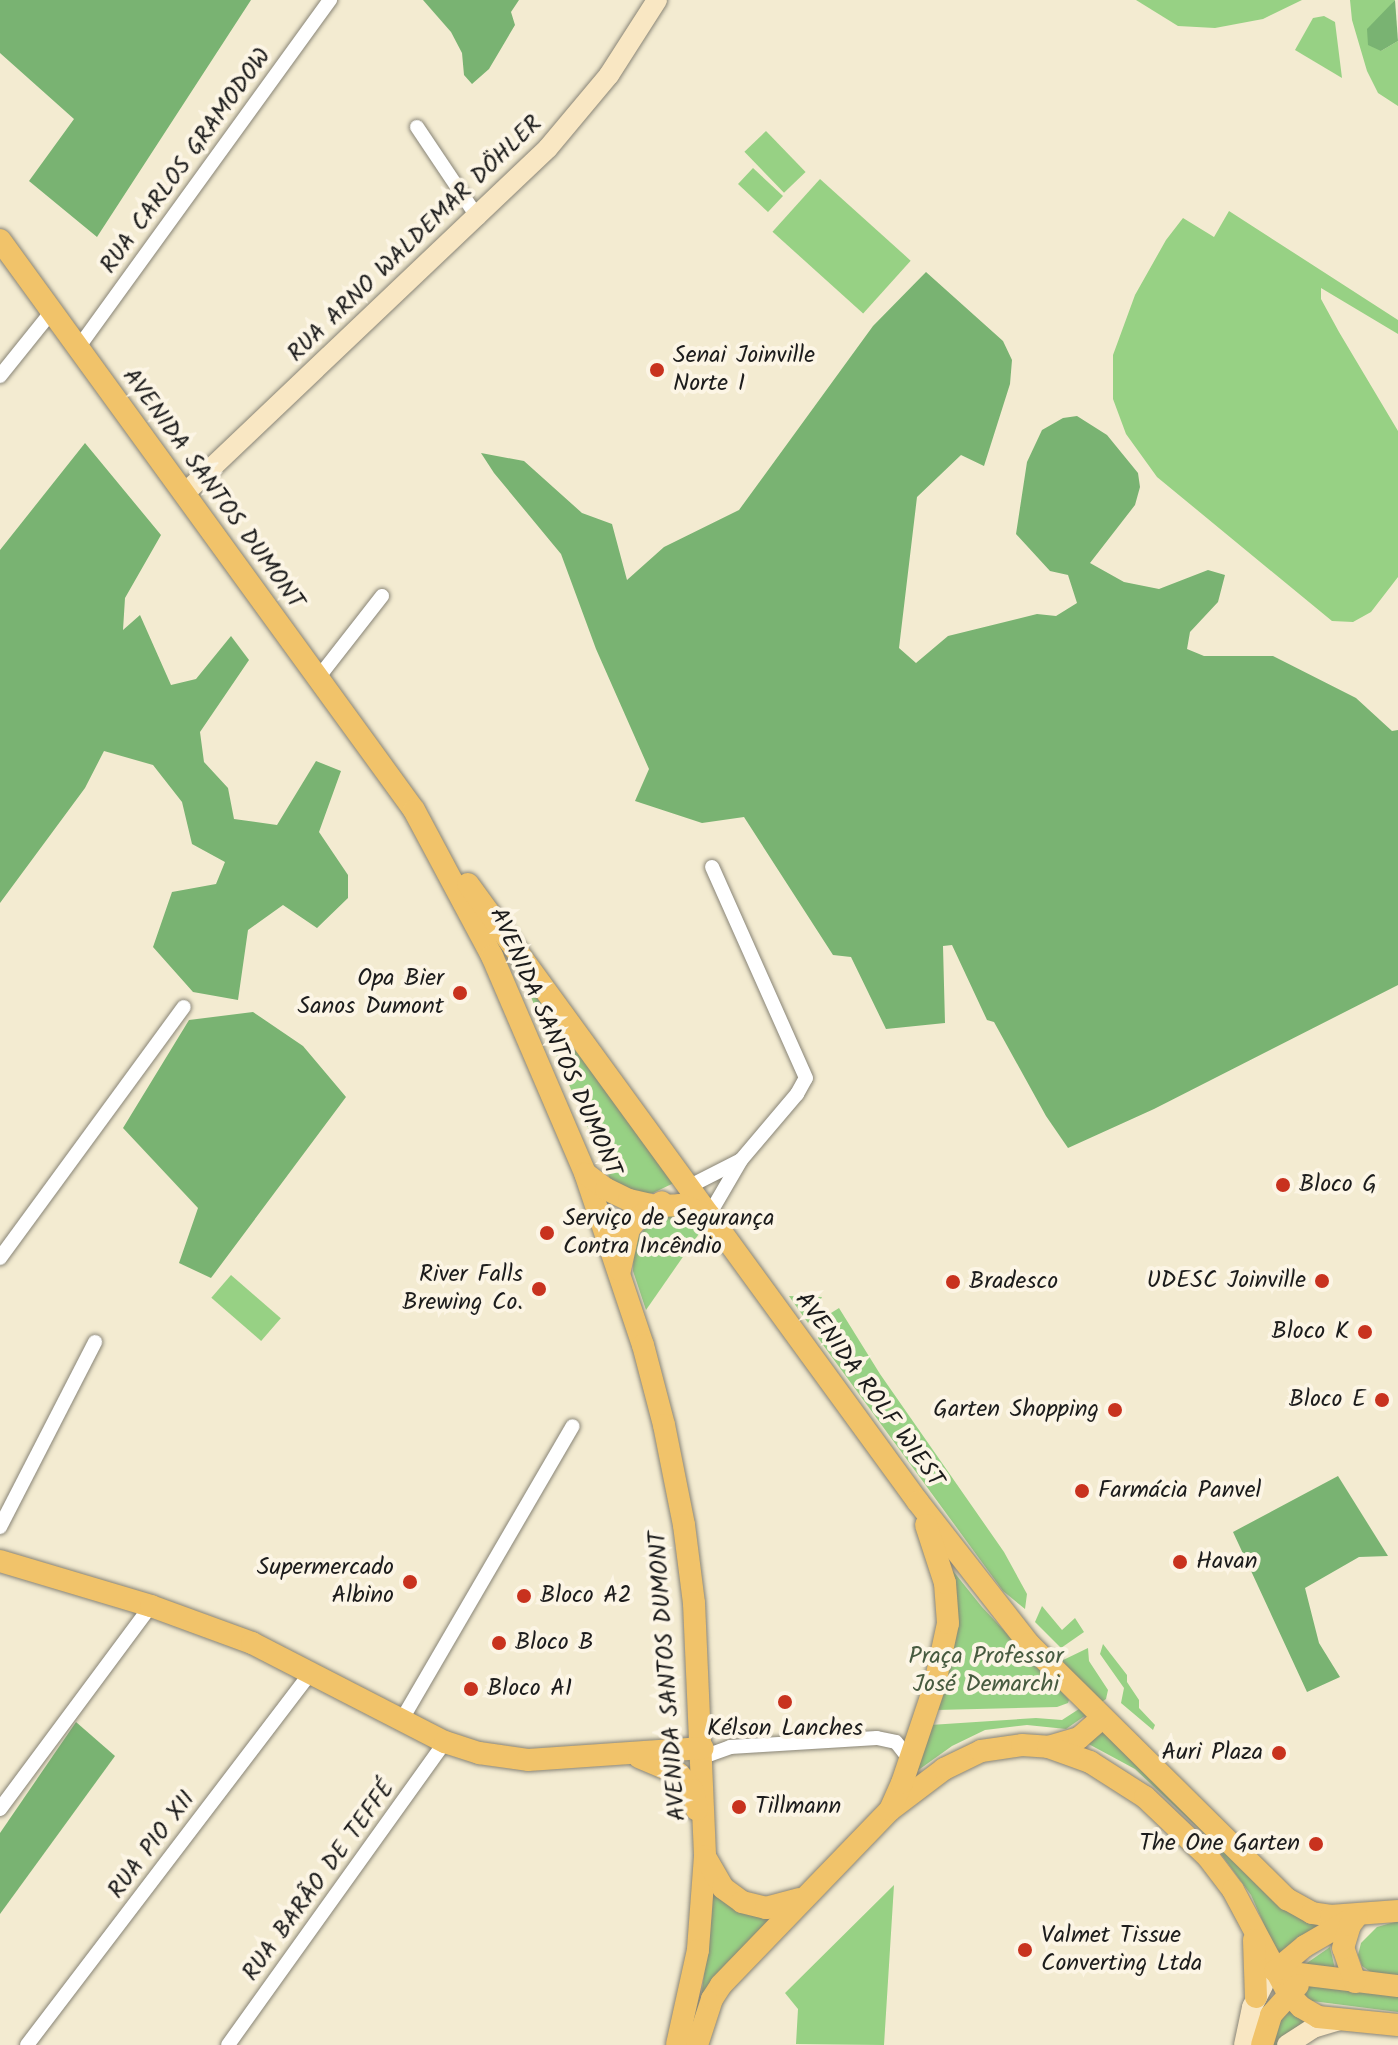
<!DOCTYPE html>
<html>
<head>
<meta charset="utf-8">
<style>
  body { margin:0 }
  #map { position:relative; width:1398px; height:2045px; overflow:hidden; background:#f3ebd1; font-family:Kalam,sans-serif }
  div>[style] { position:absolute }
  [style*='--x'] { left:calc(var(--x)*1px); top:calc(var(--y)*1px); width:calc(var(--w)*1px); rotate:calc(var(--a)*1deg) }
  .green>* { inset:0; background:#97d184; transform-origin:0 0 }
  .forest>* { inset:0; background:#79b372 }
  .roads { filter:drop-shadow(0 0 2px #888476) drop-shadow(0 0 2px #888476) }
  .street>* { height:14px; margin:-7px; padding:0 7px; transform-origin:7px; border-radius:7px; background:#fff }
  .secondary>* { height:20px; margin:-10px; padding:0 10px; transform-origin:10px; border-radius:10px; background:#f9e7c3 }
  .primary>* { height:22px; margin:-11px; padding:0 11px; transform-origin:11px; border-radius:11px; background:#f1c36a }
  .dots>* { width:22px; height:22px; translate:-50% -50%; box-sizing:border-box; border:4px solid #fcf5e5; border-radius:50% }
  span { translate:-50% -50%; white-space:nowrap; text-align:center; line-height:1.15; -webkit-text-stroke:8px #fcf5e5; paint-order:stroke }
  .street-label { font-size:24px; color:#1c1c1c }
  .poi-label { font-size:24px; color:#1c1c1c }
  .left { translate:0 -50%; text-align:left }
  .right { translate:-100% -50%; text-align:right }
  .park-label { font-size:24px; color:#475b40 }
</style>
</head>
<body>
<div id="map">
  <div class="green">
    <i style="clip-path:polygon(1136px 0,1302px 0,1263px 19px,1215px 28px,1178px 26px)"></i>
    <i style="clip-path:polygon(1350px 0,1395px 0,1385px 12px,1381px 51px,1398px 41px,1398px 106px,1378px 93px,1367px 71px,1352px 20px)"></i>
    <i style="clip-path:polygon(1324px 16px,1335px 22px,1342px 78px,1295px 50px,1313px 18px)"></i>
    <i style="left:766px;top:131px;width:57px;height:30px;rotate:46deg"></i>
    <i style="left:753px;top:168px;width:41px;height:22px;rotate:43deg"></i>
    <i style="left:820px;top:179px;width:122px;height:71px;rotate:42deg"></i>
    <i style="clip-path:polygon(1229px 211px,1398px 320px,1398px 334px,1321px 288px,1321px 299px,1339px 332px,1398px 431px,1398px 577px,1371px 612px,1353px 622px,1332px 621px,1157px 477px,1126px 434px,1113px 399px,1113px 355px,1135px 295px,1166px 240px,1183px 218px,1214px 237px)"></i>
    <i style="clip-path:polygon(520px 972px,678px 1181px,653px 1193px,640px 1194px,610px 1179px)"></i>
    <i style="clip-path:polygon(673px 1215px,703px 1228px,646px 1310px,633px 1271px,634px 1243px,649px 1223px)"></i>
    <i style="left:231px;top:1275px;width:66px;height:30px;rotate:41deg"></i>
    <i style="clip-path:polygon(789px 1296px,822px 1297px,808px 1323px)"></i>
    <i style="clip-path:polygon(839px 1308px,880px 1374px,1004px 1552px,1027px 1594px,1025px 1609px,1003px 1591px,818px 1338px,831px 1313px)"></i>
    <i style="clip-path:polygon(949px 1566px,982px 1607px,1069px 1700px,1068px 1703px,1057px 1707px,936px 1710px)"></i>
    <i style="clip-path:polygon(1042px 1606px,1062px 1630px,1075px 1618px,1084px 1632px,1061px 1648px,1035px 1622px)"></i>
    <i style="clip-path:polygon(1103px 1644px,1127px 1675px,1127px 1682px,1139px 1700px,1139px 1708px,1155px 1725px,1153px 1730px,1121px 1703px,1124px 1688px,1100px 1654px)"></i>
    <i style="clip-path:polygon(1088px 1648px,1089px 1661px,1108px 1690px,1106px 1699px,1099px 1704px,1057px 1663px)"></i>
    <i style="clip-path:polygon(1079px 1709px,1086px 1715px,1066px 1729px,1027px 1725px,985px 1730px,952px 1746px,917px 1771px,930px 1725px,1036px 1718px,1062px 1720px)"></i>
    <i style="clip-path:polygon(1098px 1727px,1327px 1924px,1278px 1956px,1251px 1895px,1210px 1839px,1135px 1769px,1083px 1741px)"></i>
    <i style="clip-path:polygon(713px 1884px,776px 1914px,701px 1998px,712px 1913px)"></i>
    <i style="clip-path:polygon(894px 1885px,884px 2045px,796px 2044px,798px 2009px,785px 1993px)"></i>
    <i style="clip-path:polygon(1398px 1921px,1398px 1975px,1372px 1973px,1362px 1966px,1358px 1955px,1361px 1943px,1377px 1927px)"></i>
    <i style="clip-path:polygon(1330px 1947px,1335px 1969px,1304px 1965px)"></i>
    <i style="clip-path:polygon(1302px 1984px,1398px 1992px,1398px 2012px,1312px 2001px,1301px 1992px)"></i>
    <i style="clip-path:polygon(1283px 2006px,1314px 2024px,1279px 2045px,1267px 2045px)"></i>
  </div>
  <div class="forest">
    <i style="clip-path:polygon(0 0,251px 0,97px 237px,29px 181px,74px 119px,0 53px)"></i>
    <i style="clip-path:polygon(423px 0,519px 0,511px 12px,515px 25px,489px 69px,472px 84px,464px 75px,462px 53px,451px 32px)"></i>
    <i style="clip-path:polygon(1395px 0,1398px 41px,1381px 51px,1368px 45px,1367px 29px)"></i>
    <i style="clip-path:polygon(926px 272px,1003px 341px,1012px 360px,1010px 384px,984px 466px,961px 455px,917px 497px,899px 648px,916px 663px,948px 636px,1037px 614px,1056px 616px,1077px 603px,1068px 575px,1050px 571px,1016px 534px,1027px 462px,1042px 430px,1063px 418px,1077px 416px,1107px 435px,1138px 473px,1140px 487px,1135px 505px,1090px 563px,1124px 582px,1159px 589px,1208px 570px,1225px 575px,1218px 602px,1190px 632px,1187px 649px,1204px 656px,1273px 656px,1356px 698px,1392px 731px,1398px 730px,1398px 985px,1154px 1109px,1068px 1148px,1046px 1116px,994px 1022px,987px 1020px,952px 945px,943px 946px,945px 1023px,886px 1029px,851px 957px,833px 955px,744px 817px,702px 823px,635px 801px,649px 769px,596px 649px,561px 554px,494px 473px,481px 453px,524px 461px,582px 513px,612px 524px,627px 580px,664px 547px,739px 510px,873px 326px)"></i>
    <i style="clip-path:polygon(85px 443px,161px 535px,125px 598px,123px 630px,140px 615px,171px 685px,196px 679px,231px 636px,249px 660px,200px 732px,204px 762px,228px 788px,234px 819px,277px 825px,316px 761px,341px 771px,319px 832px,348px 875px,348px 898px,317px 928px,283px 905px,248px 930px,238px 1000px,193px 992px,153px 947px,172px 892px,216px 884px,225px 862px,192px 844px,182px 802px,153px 765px,104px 751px,85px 788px,0 903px,0 550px)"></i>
    <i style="clip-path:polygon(253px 1012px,303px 1046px,346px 1097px,211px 1278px,179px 1263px,198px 1208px,123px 1128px,189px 1020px)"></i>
    <i style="clip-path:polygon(1338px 1476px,1388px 1556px,1359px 1557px,1305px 1588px,1319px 1643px,1340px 1677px,1307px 1692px,1233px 1532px)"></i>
    <i style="clip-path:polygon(76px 1722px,115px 1756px,0 1914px,0 1833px)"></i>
  </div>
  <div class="roads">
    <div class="street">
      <i style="--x:417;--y:127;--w:110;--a:56.2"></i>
      <i style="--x:78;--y:348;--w:430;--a:-54.1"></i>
      <i style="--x:0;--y:376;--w:83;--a:-51.3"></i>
      <i style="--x:318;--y:678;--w:104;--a:-52"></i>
      <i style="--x:688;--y:1187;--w:59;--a:-27"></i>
      <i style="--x:709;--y:1215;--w:64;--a:-59.8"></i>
      <i style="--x:741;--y:1160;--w:87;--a:-49.7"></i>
      <i style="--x:797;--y:1094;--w:18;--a:-61"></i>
      <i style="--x:806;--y:1078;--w:231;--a:-114"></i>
      <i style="--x:0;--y:1258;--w:311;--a:-53.8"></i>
      <i style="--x:0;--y:1527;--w:208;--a:-62.8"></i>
      <i style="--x:401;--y:1721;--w:341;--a:-59.8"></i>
      <i style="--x:703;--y:1757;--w:29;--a:-20"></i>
      <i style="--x:730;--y:1747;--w:147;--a:-3.5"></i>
      <i style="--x:877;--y:1738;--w:19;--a:12"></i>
      <i style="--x:896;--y:1742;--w:24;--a:52"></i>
      <i style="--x:0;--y:1809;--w:253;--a:-53.4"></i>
      <i style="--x:27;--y:2045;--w:469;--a:-52.7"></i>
      <i style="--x:228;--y:2045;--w:373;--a:-54.4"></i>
    </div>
    <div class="secondary">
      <i style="--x:184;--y:494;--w:502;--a:-43.55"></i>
      <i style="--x:548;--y:148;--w:95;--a:-50.1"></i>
      <i style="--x:609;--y:75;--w:89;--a:-57.4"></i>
      <i style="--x:1244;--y:2045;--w:39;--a:-78"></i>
      <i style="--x:1252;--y:2007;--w:25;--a:-63"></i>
      <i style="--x:1287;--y:2045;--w:31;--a:-33"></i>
      <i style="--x:1313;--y:2028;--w:28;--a:-17"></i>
    </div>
    <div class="primary">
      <i style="--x:0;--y:240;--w:704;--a:54.01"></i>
      <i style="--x:414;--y:810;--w:166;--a:61.9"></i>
      <i style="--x:492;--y:956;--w:236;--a:66.8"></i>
      <i style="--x:585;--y:1173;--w:182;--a:71.4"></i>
      <i style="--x:643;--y:1345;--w:83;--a:75.3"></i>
      <i style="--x:664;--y:1425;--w:102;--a:78.7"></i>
      <i style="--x:684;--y:1525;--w:79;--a:82.7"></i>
      <i style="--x:694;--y:1603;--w:253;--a:87.5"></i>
      <i style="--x:705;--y:1856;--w:94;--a:94.3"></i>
      <i style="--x:698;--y:1950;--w:97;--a:102.5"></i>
      <i style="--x:468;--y:884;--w:764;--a:53.94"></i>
      <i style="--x:918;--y:1502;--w:180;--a:52"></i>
      <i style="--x:1029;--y:1644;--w:363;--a:44.7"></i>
      <i style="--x:1287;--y:1899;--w:29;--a:29"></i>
      <i style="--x:1312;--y:1913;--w:19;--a:9"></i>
      <i style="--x:1331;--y:1916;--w:67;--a:-4.3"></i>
      <i style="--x:586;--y:1174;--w:25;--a:37"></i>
      <i style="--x:606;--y:1189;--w:25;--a:26"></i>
      <i style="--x:629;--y:1200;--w:28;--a:13"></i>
      <i style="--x:656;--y:1206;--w:24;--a:-2"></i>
      <i style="--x:680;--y:1205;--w:31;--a:19"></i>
      <i style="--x:620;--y:1270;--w:42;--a:-77.6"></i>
      <i style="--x:629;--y:1229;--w:16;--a:-50"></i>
      <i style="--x:639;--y:1217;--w:27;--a:-33"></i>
      <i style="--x:0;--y:1561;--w:158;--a:16.6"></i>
      <i style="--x:151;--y:1606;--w:108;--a:20.1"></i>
      <i style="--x:252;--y:1643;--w:217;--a:27.2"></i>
      <i style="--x:445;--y:1742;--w:36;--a:18"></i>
      <i style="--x:479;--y:1753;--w:49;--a:8.1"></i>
      <i style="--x:528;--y:1760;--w:175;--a:-3.9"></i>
      <i style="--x:1048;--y:1747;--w:32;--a:-16"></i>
      <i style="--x:1079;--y:1738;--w:30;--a:-41"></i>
      <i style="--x:639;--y:1757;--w:43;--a:23"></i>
      <i style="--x:679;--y:1774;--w:21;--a:49"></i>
      <i style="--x:693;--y:1790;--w:20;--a:79"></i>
      <i style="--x:890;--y:1810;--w:68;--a:-37.2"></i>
      <i style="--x:944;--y:1769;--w:41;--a:-25.9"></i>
      <i style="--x:981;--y:1751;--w:41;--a:-8.3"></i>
      <i style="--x:1022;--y:1745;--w:26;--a:4"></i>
      <i style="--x:1048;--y:1747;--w:45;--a:19.7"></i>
      <i style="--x:1090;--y:1762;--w:65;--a:32.5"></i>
      <i style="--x:1145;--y:1797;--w:87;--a:43.6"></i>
      <i style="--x:1208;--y:1857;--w:41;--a:52.9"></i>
      <i style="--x:1233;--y:1890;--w:117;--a:61.9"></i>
      <i style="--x:1288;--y:1993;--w:19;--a:47"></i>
      <i style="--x:1301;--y:2007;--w:20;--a:30"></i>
      <i style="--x:1318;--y:2017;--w:80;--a:5.7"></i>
      <i style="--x:707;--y:1860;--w:32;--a:60"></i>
      <i style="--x:723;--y:1888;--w:24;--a:36"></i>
      <i style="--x:742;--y:1902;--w:25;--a:14"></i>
      <i style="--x:766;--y:1908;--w:35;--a:-15"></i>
      <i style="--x:1254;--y:1940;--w:57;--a:88"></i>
      <i style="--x:1275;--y:1971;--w:124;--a:7"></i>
      <i style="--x:1275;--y:1971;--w:39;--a:-40"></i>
      <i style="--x:1305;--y:1946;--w:56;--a:-30.3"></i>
      <i style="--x:1355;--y:1982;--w:36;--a:-109"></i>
      <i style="--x:1343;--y:1948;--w:24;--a:-73"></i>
      <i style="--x:1350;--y:1925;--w:11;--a:-52"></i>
      <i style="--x:697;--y:2045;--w:48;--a:-71.9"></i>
      <i style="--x:712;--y:1999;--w:17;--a:-57"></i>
      <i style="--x:721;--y:1985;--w:243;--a:-46"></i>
      <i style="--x:890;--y:1810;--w:30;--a:-66"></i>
      <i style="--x:902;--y:1783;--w:100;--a:-71.4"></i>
      <i style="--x:934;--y:1688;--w:66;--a:-77.8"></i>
      <i style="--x:948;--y:1623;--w:40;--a:-94.3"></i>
      <i style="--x:945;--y:1583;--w:61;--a:-108.1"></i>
      <i style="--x:1262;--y:2045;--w:31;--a:-73"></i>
      <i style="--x:1271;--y:2015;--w:40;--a:-48"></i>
    </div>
  </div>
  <div class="dots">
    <i style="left:657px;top:370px;background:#c8321e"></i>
    <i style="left:460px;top:993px;background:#c8321e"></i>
    <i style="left:1283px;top:1185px;background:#c8321e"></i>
    <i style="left:547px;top:1233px;background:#c8321e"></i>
    <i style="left:1322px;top:1281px;background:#c8321e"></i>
    <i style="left:953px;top:1282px;background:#c8321e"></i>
    <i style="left:539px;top:1289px;background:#c8321e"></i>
    <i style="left:1365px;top:1332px;background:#c8321e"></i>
    <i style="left:1382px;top:1400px;background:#c8321e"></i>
    <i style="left:1115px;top:1410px;background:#c8321e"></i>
    <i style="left:1082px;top:1491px;background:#c8321e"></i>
    <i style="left:1180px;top:1562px;background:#c8321e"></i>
    <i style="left:410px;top:1582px;background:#c8321e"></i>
    <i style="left:524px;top:1596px;background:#c8321e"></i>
    <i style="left:499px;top:1643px;background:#c8321e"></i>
    <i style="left:471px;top:1689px;background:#c8321e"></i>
    <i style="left:785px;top:1702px;background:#c8321e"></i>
    <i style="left:1279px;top:1753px;background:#c8321e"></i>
    <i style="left:739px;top:1807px;background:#c8321e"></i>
    <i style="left:1316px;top:1844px;background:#c8321e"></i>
    <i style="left:1025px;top:1950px;background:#c8321e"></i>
  </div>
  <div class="street-label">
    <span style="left:186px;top:161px;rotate:-54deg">RUA CARLOS GRAMODOW</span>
    <span style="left:415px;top:239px;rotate:-44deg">RUA ARNO WALDEMAR DÖHLER</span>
    <span style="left:213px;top:489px;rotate:54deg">AVENIDA SANTOS DUMONT</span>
    <span style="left:555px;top:1042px;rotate:66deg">AVENIDA SANTOS DUMONT</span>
    <span style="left:869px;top:1390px;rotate:54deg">AVENIDA ROLF WIEST</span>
    <span style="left:668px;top:1676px;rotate:-94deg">AVENIDA SANTOS DUMONT</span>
    <span style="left:152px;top:1845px;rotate:-53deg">RUA PIO XII</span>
    <span style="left:319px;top:1881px;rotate:-54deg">RUA BARÃO DE TEFFÉ</span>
  </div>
  <div class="poi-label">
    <span class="left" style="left:673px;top:370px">Senai Joinville<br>Norte I</span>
    <span class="right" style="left:444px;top:993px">Opa Bier<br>Sanos Dumont</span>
    <span class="left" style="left:1299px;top:1185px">Bloco G</span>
    <span class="left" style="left:563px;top:1233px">Serviço de Segurança<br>Contra Incêndio</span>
    <span class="right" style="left:523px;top:1289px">River Falls<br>Brewing Co.</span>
    <span class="right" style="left:1306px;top:1281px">UDESC Joinville</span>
    <span class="left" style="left:969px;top:1282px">Bradesco</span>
    <span class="right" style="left:1349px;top:1332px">Bloco K</span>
    <span class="right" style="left:1366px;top:1400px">Bloco E</span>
    <span class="right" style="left:1099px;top:1410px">Garten Shopping</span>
    <span class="left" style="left:1098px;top:1491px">Farmácia Panvel</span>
    <span class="left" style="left:1196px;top:1562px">Havan</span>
    <span class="right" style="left:394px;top:1582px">Supermercado<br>Albino</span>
    <span class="left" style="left:540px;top:1596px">Bloco A2</span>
    <span class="left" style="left:515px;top:1643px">Bloco B</span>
    <span class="left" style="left:487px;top:1689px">Bloco A1</span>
    <span style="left:785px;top:1729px">Kélson Lanches</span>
    <span class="right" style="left:1263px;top:1753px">Auri Plaza</span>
    <span class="left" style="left:755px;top:1807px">Tillmann</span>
    <span class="right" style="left:1300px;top:1844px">The One Garten</span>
    <span class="left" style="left:1041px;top:1950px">Valmet Tissue<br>Converting Ltda</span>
  </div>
  <div class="park-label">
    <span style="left:986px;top:1671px">Praça Professor<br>José Demarchi</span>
  </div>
</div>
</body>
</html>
